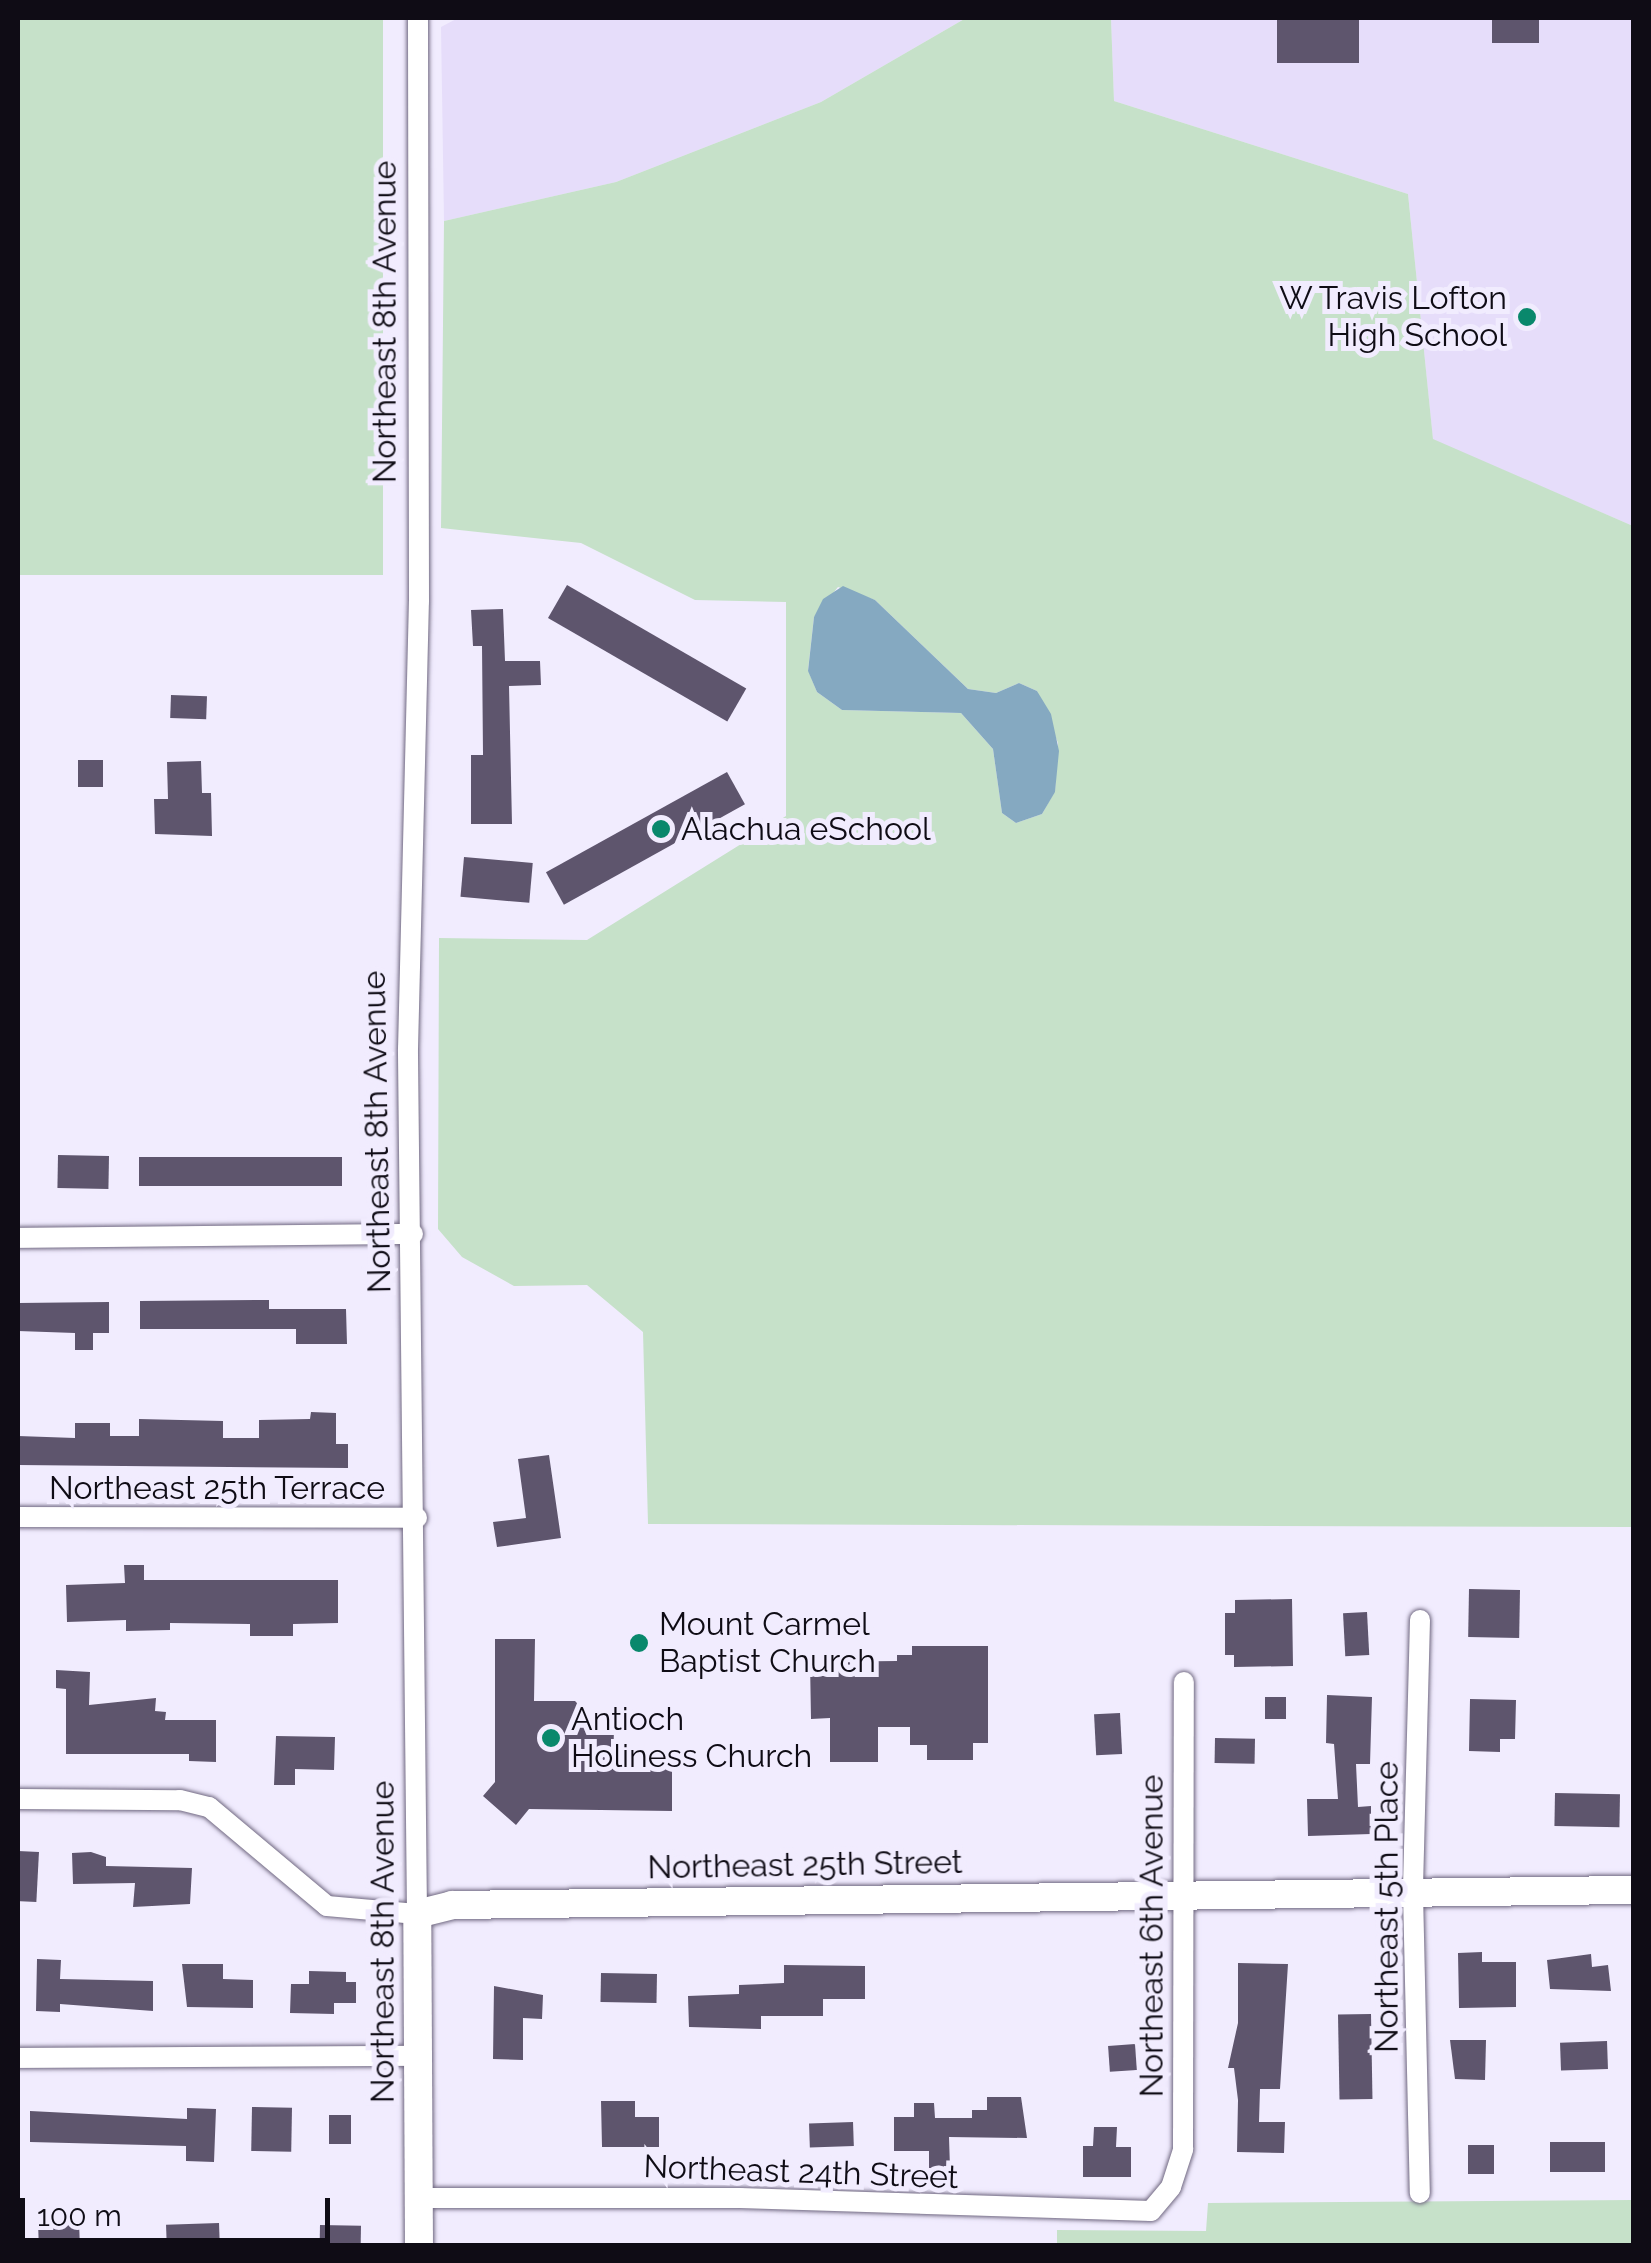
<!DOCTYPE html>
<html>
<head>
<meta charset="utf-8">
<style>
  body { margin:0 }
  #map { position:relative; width:1651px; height:2263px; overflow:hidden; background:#f1ecfe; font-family:Raleway,sans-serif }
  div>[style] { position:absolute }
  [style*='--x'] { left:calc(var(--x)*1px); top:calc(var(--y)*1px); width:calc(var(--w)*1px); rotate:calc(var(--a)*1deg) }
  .built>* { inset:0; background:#e6ddfa }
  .green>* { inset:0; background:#c6e1c9; transform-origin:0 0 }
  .water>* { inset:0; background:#85a9c1 }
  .building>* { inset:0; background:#5e556d; transform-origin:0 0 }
  .roads { filter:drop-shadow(0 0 2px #706881) drop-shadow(0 0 2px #706881) }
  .minor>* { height:20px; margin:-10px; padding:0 10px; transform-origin:10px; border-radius:10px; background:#fff }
  .tertiary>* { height:28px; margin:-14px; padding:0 14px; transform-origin:14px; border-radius:14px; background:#fff }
  .dots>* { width:28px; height:28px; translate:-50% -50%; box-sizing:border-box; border:5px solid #f1ecfe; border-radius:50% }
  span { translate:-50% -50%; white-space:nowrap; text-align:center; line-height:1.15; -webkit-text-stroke:10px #f1ecfe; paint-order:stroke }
  .poi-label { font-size:32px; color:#0f0c15 }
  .right { translate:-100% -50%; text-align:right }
  .left { translate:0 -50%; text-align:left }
  .street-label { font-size:32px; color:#0f0c15 }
  .frame { position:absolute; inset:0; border:20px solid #0f0c15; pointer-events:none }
  .scale { position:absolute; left:20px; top:2198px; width:310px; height:45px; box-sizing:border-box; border:5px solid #0f0c15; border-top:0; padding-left:12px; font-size:30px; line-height:35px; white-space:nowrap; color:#0f0c15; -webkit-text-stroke:8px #f1ecfe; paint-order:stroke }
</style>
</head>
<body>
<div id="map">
  <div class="built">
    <i style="clip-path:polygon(458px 18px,966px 18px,821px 102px,616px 182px,444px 221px,441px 27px)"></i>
    <i style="clip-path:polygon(1111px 18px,1633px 18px,1633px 526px,1433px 440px,1408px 194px,1114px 101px)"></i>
  </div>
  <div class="green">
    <i style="left:18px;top:18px;width:365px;height:557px"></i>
    <i style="clip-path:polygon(evenodd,966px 18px,1111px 18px,1114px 101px,1408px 194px,1433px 439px,1633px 526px,1633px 1527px,648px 1524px,643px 1332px,587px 1285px,514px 1286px,462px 1257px,438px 1229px,439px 938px,587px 940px,786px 816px,786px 602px,695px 600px,581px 543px,441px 528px,444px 221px,616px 182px,821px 102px,966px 18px,838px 587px,875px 600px,968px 689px,996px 693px,1019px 683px,1037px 691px,1058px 743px,1055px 791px,1042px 814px,1016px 823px,1002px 813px,993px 749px,961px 713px,842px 710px,817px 692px,808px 670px,814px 617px,838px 587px)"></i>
    <i style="clip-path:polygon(1633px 2200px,1633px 2245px,1057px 2246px,1057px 2230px,1206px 2231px,1208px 2203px)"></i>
  </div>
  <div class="water">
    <i style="clip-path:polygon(843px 586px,875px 600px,968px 689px,996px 693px,1019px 683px,1037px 691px,1051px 714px,1059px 751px,1055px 792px,1042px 814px,1016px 823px,1002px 813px,993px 749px,961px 713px,842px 710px,817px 692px,808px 671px,814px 617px,823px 599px)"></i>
  </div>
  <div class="building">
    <i style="left:1277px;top:18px;width:82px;height:45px"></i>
    <i style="left:1492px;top:18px;width:47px;height:25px"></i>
    <i style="left:567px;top:585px;width:207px;height:38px;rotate:30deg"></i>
    <i style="clip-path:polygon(503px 609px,505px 661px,540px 661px,541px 685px,509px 686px,512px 824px,471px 824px,471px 755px,483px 755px,482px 646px,473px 646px,471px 610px)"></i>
    <i style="left:171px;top:695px;width:36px;height:23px;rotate:2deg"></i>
    <i style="left:78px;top:760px;width:25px;height:27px"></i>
    <i style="clip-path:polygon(201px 761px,202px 793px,211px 793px,212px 836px,155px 834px,154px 799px,168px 799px,167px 762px)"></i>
    <i style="left:727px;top:772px;width:37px;height:207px;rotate:61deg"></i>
    <i style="left:464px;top:857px;width:69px;height:40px;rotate:5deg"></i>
    <i style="left:58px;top:1155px;width:51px;height:33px;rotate:1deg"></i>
    <i style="left:139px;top:1157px;width:203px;height:29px"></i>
    <i style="clip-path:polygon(269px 1300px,269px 1309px,346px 1309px,347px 1344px,296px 1344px,296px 1329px,140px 1329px,140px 1301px)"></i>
    <i style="clip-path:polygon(109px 1302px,109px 1333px,93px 1333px,93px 1350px,75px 1350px,75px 1333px,18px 1331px,18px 1303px)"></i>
    <i style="clip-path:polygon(311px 1412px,336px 1413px,336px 1444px,348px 1444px,348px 1468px,18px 1465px,18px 1436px,75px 1438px,75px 1423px,110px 1423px,110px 1436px,139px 1436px,139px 1419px,223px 1421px,223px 1438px,259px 1438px,259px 1420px,310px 1419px)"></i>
    <i style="clip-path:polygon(549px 1455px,561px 1538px,497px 1547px,493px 1522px,526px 1518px,518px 1459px)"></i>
    <i style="clip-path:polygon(124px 1565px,144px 1565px,144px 1580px,338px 1580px,338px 1623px,293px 1624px,293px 1636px,250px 1636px,250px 1624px,170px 1623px,170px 1630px,126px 1631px,126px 1620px,67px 1622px,66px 1585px,125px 1583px)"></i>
    <i style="left:1469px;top:1589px;width:51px;height:48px;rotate:1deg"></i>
    <i style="clip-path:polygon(1292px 1599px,1293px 1666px,1234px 1667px,1234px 1655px,1225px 1655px,1225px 1613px,1235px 1613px,1235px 1600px)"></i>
    <i style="left:1367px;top:1612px;width:43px;height:24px;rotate:87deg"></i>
    <i style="clip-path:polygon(495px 1639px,535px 1639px,534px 1701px,575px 1701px,601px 1728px,614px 1728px,613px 1769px,672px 1769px,672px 1811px,529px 1809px,516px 1825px,483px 1796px,495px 1782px)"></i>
    <i style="clip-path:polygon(912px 1646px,988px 1646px,988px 1743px,973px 1743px,973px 1760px,927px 1760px,927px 1745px,910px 1745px,910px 1727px,878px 1727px,878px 1762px,830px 1762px,830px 1718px,811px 1719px,810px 1662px,897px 1661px,897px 1655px,912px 1655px)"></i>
    <i style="clip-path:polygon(56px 1670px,90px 1672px,89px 1705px,156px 1698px,155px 1711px,166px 1712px,165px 1720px,216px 1720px,216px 1762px,189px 1761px,189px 1754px,66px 1754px,66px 1689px,56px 1688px)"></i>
    <i style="clip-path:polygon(1327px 1695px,1372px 1697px,1370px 1764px,1356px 1764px,1358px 1807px,1371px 1806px,1371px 1834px,1308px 1836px,1307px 1799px,1338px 1799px,1334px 1744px,1326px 1743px)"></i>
    <i style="left:1265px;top:1697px;width:21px;height:22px"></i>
    <i style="clip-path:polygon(1470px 1699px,1516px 1700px,1515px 1739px,1500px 1739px,1500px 1752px,1469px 1751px)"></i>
    <i style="left:1120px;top:1713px;width:41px;height:26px;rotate:87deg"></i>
    <i style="clip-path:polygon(276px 1736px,335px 1737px,334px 1770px,295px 1769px,295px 1785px,274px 1785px)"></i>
    <i style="left:1215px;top:1738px;width:40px;height:25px;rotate:1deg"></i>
    <i style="left:1555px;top:1793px;width:65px;height:33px;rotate:1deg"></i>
    <i style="left:18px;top:1851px;width:21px;height:50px;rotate:3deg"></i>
    <i style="clip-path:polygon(91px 1852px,106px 1857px,106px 1866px,192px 1868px,190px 1904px,133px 1907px,135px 1883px,73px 1884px,72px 1853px)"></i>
    <i style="clip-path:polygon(1482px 1952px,1482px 1962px,1516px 1962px,1516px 2007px,1459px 2008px,1458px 1953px)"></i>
    <i style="clip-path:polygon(1591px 1954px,1592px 1967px,1608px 1965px,1611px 1991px,1550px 1989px,1547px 1960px)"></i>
    <i style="clip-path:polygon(37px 1959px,61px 1960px,60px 1979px,153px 1981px,153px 2011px,60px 2004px,60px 2012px,36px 2011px)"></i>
    <i style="clip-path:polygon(1238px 1963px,1288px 1964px,1280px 2089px,1260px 2089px,1259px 2122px,1285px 2122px,1284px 2153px,1237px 2152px,1238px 2100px,1234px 2068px,1228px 2068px,1238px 2023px)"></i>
    <i style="clip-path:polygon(182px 1964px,223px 1964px,223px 1979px,253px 1980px,253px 2008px,187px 2007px)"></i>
    <i style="clip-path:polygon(784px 1965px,865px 1966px,865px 1999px,823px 1999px,823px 2016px,761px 2016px,761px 2029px,689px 2027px,688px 1996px,739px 1994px,739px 1985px,784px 1983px)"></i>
    <i style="clip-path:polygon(309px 1971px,346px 1972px,346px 1982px,356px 1982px,356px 2003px,334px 2003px,334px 2014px,290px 2013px,291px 1984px,309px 1984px)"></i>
    <i style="left:601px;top:1973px;width:56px;height:29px;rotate:1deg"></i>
    <i style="clip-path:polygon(494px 1986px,543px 1995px,542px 2019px,523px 2018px,523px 2060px,493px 2059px)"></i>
    <i style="left:1371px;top:2014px;width:85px;height:33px;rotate:89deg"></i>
    <i style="clip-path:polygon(1450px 2040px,1486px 2040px,1485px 2080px,1455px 2079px)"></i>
    <i style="left:1607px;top:2041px;width:28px;height:47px;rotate:88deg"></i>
    <i style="left:1135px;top:2044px;width:26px;height:27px;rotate:86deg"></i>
    <i style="clip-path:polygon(987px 2097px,1021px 2097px,1027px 2138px,949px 2137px,950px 2168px,929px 2168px,929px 2151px,894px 2151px,894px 2117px,914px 2117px,914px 2103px,934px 2103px,935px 2118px,972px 2118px,972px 2110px,987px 2110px)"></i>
    <i style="clip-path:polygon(601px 2101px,635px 2101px,635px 2117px,659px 2117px,659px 2147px,602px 2147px)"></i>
    <i style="left:252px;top:2107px;width:40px;height:44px;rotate:1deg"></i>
    <i style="clip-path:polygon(187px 2108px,216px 2109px,214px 2162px,186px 2161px,186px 2146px,30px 2142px,30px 2111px,187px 2119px)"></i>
    <i style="left:329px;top:2115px;width:22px;height:29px"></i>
    <i style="left:853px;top:2122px;width:24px;height:44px;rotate:88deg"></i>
    <i style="clip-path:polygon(1094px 2127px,1117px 2127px,1116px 2147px,1131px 2147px,1131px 2177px,1083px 2177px,1083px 2146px,1093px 2146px)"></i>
    <i style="left:1550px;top:2142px;width:55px;height:30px"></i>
    <i style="left:1468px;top:2145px;width:26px;height:29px"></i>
    <i style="left:79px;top:2221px;width:25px;height:41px;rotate:88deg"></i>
    <i style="left:219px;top:2223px;width:23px;height:53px;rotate:88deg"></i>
    <i style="left:320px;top:2225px;width:41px;height:21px;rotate:1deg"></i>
  </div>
  <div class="roads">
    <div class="minor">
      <i style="--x:18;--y:1238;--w:395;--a:-0.6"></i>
      <i style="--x:18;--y:1517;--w:399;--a:0.1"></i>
      <i style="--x:1420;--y:1620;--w:273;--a:91.5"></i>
      <i style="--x:1413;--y:1893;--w:300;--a:88.7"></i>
      <i style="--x:18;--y:1799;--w:162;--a:0.4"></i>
      <i style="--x:180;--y:1800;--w:30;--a:14"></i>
      <i style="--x:209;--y:1807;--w:154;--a:40"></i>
      <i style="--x:327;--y:1906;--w:90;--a:5.1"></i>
      <i style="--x:417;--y:1914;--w:865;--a:-90.6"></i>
      <i style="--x:408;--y:1049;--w:448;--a:-88.6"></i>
      <i style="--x:419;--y:601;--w:583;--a:-90.1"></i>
      <i style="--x:18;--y:2058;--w:400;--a:-0.3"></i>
      <i style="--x:419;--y:2198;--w:321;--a:0"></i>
      <i style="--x:740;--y:2198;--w:411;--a:1.8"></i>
      <i style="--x:1151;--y:2211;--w:31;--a:-50"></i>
      <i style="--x:1171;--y:2187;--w:40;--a:-72"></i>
      <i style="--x:1183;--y:2149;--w:467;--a:-89.9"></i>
    </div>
    <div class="tertiary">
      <i style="--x:419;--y:2246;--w:332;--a:-90.3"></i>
      <i style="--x:417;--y:1914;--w:36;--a:-14"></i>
      <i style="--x:452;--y:1905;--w:1182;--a:-0.73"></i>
    </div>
  </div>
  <div class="dots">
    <i style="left:1527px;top:317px;background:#09886c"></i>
    <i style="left:661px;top:829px;background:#09886c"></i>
    <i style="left:639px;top:1643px;background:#09886c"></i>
    <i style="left:551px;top:1738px;background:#09886c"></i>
  </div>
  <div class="poi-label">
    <span class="right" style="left:1507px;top:317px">W Travis Lofton<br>High School</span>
    <span class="left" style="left:681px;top:829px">Alachua eSchool</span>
    <span class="left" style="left:659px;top:1643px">Mount Carmel<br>Baptist Church</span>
    <span class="left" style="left:571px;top:1738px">Antioch<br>Holiness Church</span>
  </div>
  <div class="street-label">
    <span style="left:385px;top:322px;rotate:-90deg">Northeast 8th Avenue</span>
    <span style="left:377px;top:1132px;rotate:-91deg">Northeast 8th Avenue</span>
    <span style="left:217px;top:1488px">Northeast 25th Terrace</span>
    <span style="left:805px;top:1865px;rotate:-1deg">Northeast 25th Street</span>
    <span style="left:1387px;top:1907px;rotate:-90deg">Northeast 5th Place</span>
    <span style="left:1152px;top:1936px;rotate:-90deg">Northeast 6th Avenue</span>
    <span style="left:383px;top:1942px;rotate:-90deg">Northeast 8th Avenue</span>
    <span style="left:801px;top:2172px;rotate:2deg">Northeast 24th Street</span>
  </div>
  <div class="frame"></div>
  <div class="scale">100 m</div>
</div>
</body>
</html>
